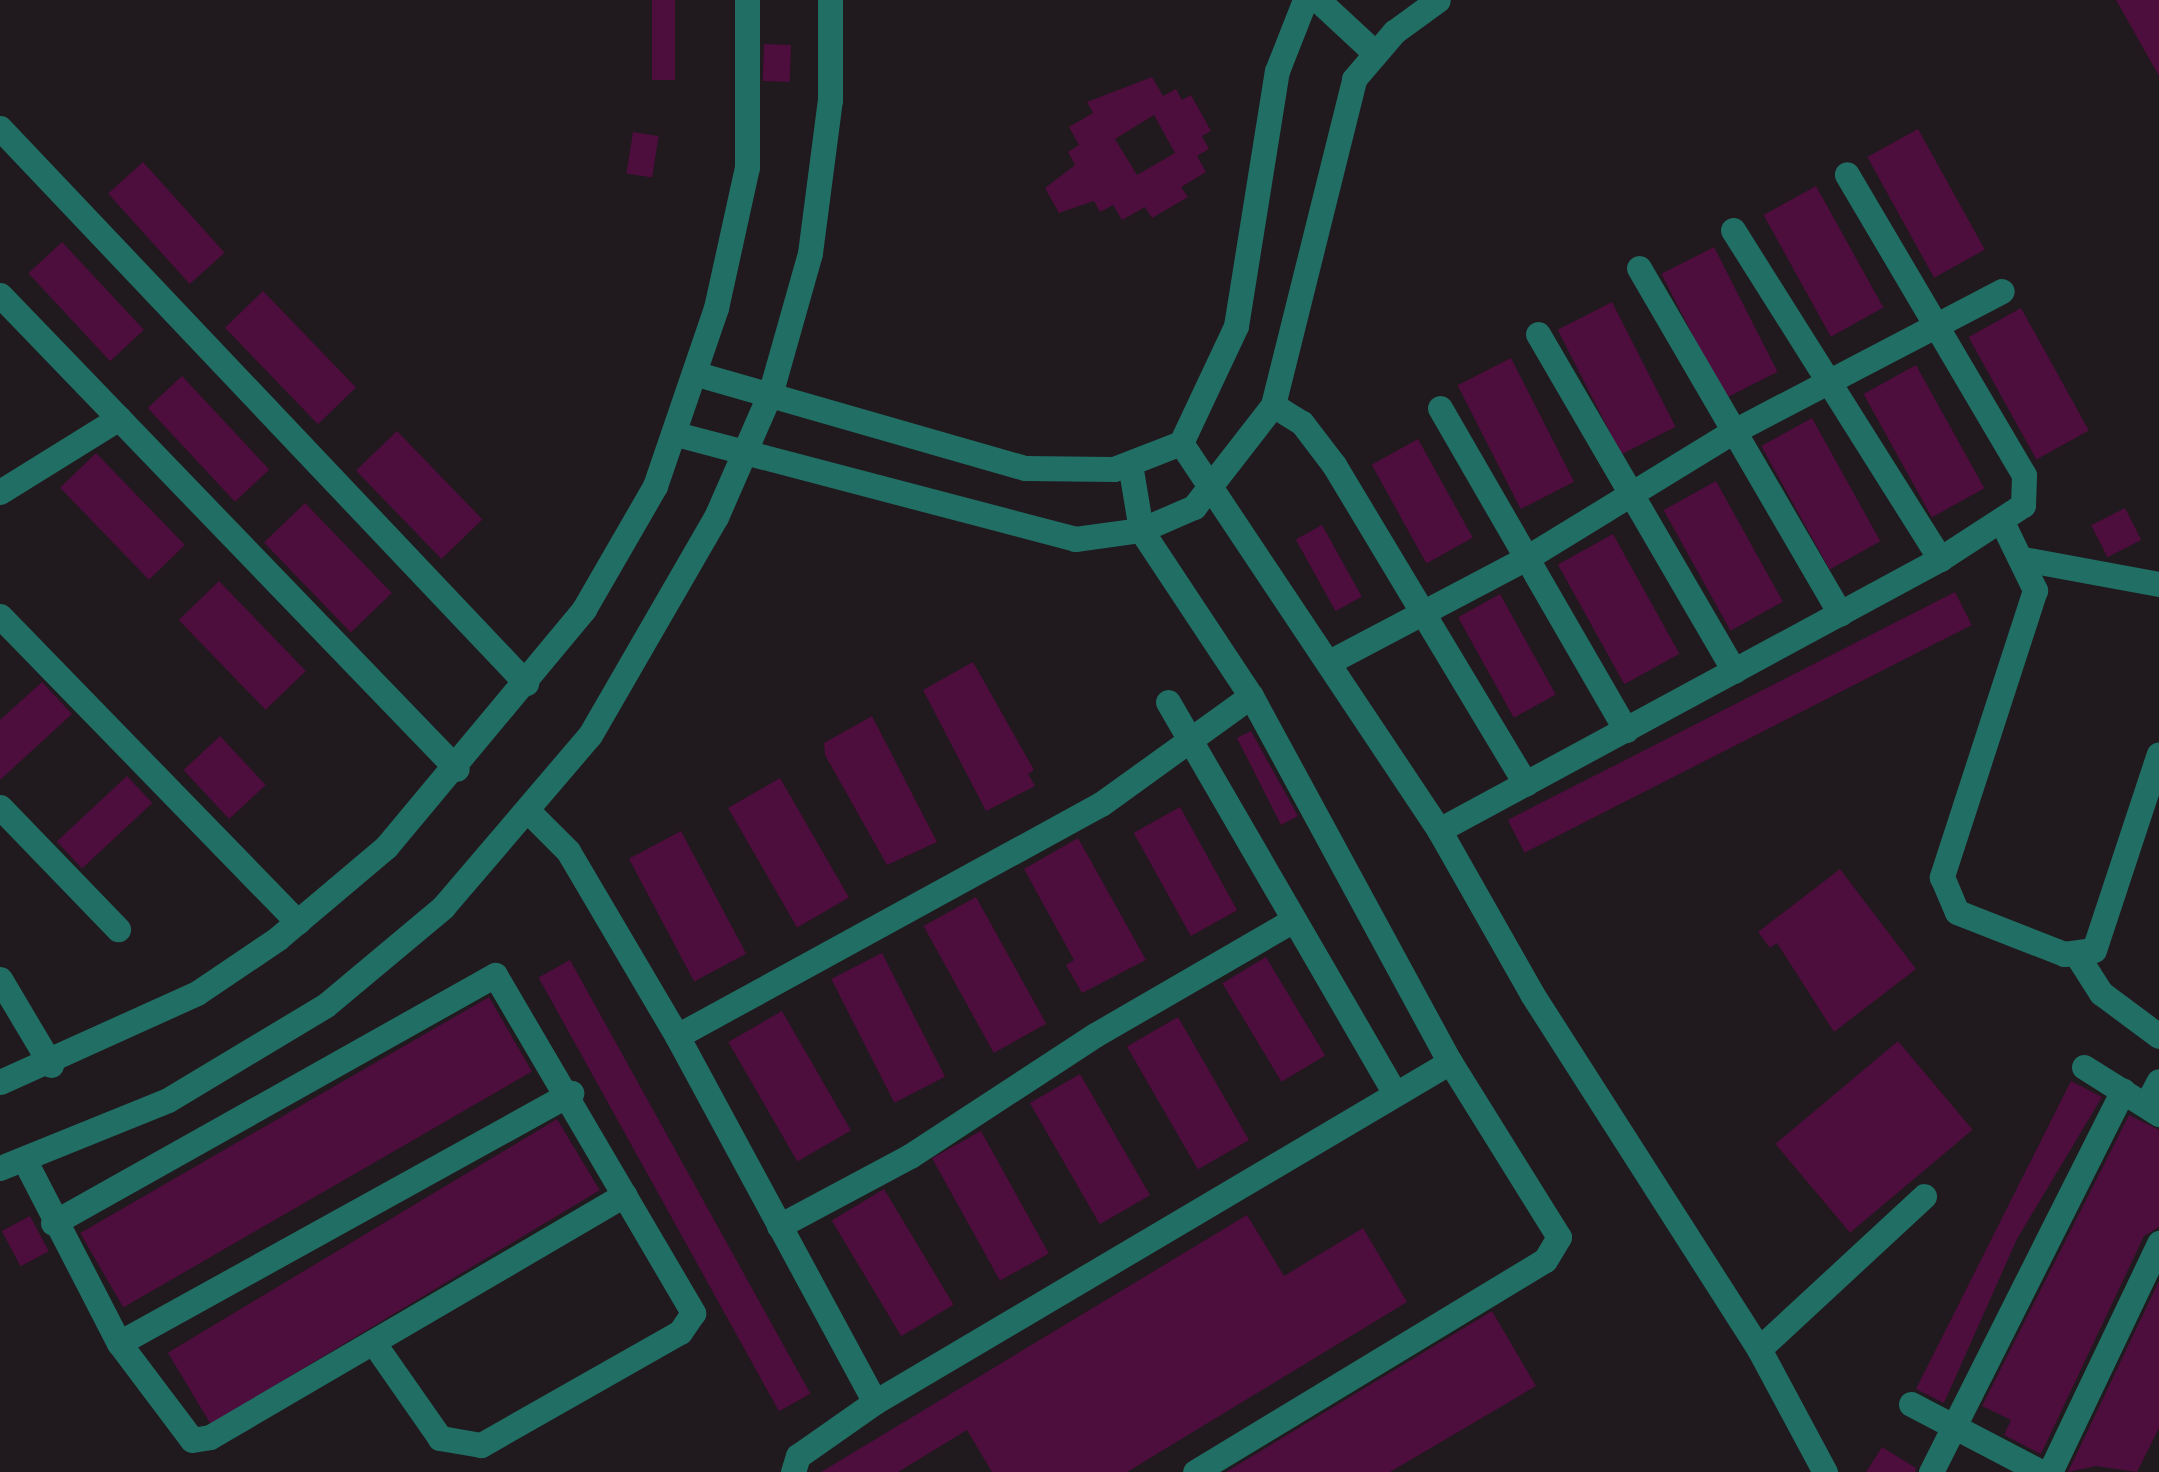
<!DOCTYPE html>
<html>
<head>
<meta charset="utf-8">
<style>
  body { margin:0 }
  #map { position:relative; width:2159px; height:1472px; overflow:hidden; background:#20191d; font-family:"PT Sans Narrow",sans-serif }
  div>[style] { position:absolute }
  [style*='--x'] { left:calc(var(--x)*1px); top:calc(var(--y)*1px); width:calc(var(--w)*1px); rotate:calc(var(--a)*1deg) }
  .building>* { inset:0; background:#4d0d3d; transform-origin:0 0 }
  .minor>* { height:25px; margin:-12.5px; padding:0 12.5px; transform-origin:12.5px; border-radius:12.5px; background:#206e64 }
  span { translate:-50% -50%; white-space:nowrap; text-align:center; line-height:1.15; -webkit-text-stroke:8px #161014; paint-order:stroke }
</style>
</head>
<body>
<div id="map">
  <div class="building">
    <i style="left:652px;top:0;width:23px;height:80px"></i>
    <i style="clip-path:polygon(2116px 0,2159px 0,2159px 76px)"></i>
    <i style="left:764px;top:44px;width:27px;height:37px;rotate:2deg"></i>
    <i style="clip-path:polygon(evenodd,1152px 77px,1163px 96px,1176px 89px,1182px 100px,1191px 95px,1211px 131px,1202px 136px,1209px 149px,1197px 156px,1206px 172px,1181px 187px,1188px 197px,1152px 218px,1145px 207px,1122px 220px,1113px 205px,1100px 212px,1094px 201px,1059px 213px,1045px 188px,1075px 165px,1068px 152px,1079px 145px,1069px 127px,1093px 113px,1087px 102px,1152px 77px,1154px 115px,1175px 153px,1137px 175px,1115px 139px,1154px 115px)"></i>
    <i style="left:1918px;top:129px;width:138px;height:58px;rotate:61deg"></i>
    <i style="left:633px;top:132px;width:26px;height:42px;rotate:9deg"></i>
    <i style="left:143px;top:162px;width:122px;height:47px;rotate:48deg"></i>
    <i style="left:1816px;top:186px;width:139px;height:60px;rotate:61deg"></i>
    <i style="left:62px;top:242px;width:120px;height:46px;rotate:47deg"></i>
    <i style="left:1714px;top:247px;width:140px;height:59px;rotate:63deg"></i>
    <i style="left:263px;top:291px;width:134px;height:53px;rotate:46deg"></i>
    <i style="left:1612px;top:302px;width:140px;height:61px;rotate:63deg"></i>
    <i style="left:2021px;top:308px;width:140px;height:60px;rotate:61deg"></i>
    <i style="left:1511px;top:358px;width:139px;height:60px;rotate:63deg"></i>
    <i style="left:1916px;top:365px;width:141px;height:60px;rotate:61deg"></i>
    <i style="left:182px;top:376px;width:128px;height:47px;rotate:47deg"></i>
    <i style="left:1812px;top:418px;width:141px;height:58px;rotate:61deg"></i>
    <i style="left:397px;top:431px;width:123px;height:57px;rotate:46deg"></i>
    <i style="left:1418px;top:439px;width:113px;height:53px;rotate:61deg"></i>
    <i style="left:96px;top:453px;width:128px;height:50px;rotate:46deg"></i>
    <i style="left:1716px;top:481px;width:138px;height:60px;rotate:61deg"></i>
    <i style="left:305px;top:503px;width:125px;height:57px;rotate:46deg"></i>
    <i style="left:2125px;top:508px;width:36px;height:38px;rotate:63deg"></i>
    <i style="left:1322px;top:525px;width:82px;height:30px;rotate:61deg"></i>
    <i style="left:1613px;top:534px;width:137px;height:63px;rotate:61deg"></i>
    <i style="left:219px;top:581px;width:125px;height:56px;rotate:46deg"></i>
    <i style="left:1955px;top:592px;width:37px;height:502px;rotate:63deg"></i>
    <i style="left:1500px;top:594px;width:115px;height:48px;rotate:61deg"></i>
    <i style="clip-path:polygon(973px 662px,1034px 770px,1028px 774px,1035px 786px,986px 811px,923px 690px)"></i>
    <i style="clip-path:polygon(42px 682px,72px 714px,0 780px,0 720px)"></i>
    <i style="clip-path:polygon(872px 716px,937px 842px,887px 865px,825px 755px,824px 743px)"></i>
    <i style="clip-path:polygon(1251px 731px,1298px 816px,1281px 825px,1237px 738px)"></i>
    <i style="left:220px;top:736px;width:67px;height:50px;rotate:47deg"></i>
    <i style="left:127px;top:776px;width:37px;height:96px;rotate:47deg"></i>
    <i style="left:780px;top:778px;width:138px;height:60px;rotate:60deg"></i>
    <i style="left:1180px;top:807px;width:118px;height:53px;rotate:61deg"></i>
    <i style="left:681px;top:831px;width:139px;height:59px;rotate:62deg"></i>
    <i style="clip-path:polygon(1078px 838px,1146px 960px,1082px 993px,1066px 965px,1074px 960px,1024px 869px)"></i>
    <i style="clip-path:polygon(1840px 869px,1916px 969px,1834px 1032px,1777px 943px,1770px 948px,1758px 932px)"></i>
    <i style="left:976px;top:897px;width:145px;height:60px;rotate:61deg"></i>
    <i style="left:882px;top:953px;width:139px;height:57px;rotate:63deg"></i>
    <i style="left:1266px;top:957px;width:115px;height:51px;rotate:59deg"></i>
    <i style="left:570px;top:960px;width:496px;height:36px;rotate:61deg"></i>
    <i style="left:489px;top:997px;width:86px;height:472px;rotate:60deg"></i>
    <i style="left:782px;top:1011px;width:138px;height:62px;rotate:60deg"></i>
    <i style="left:1178px;top:1017px;width:142px;height:59px;rotate:60deg"></i>
    <i style="left:1898px;top:1041px;width:116px;height:160px;rotate:50deg"></i>
    <i style="left:1080px;top:1074px;width:140px;height:58px;rotate:60deg"></i>
    <i style="clip-path:polygon(2071px 1081px,2102px 1097px,2017px 1239px,1944px 1403px,1916px 1389px)"></i>
    <i style="clip-path:polygon(2129px 1115px,2159px 1130px,2159px 1227px,2144px 1236px,2041px 1454px,2004px 1435px,2011px 1420px,1982px 1406px)"></i>
    <i style="left:557px;top:1119px;width:83px;height:454px;rotate:59deg"></i>
    <i style="left:981px;top:1131px;width:140px;height:56px;rotate:61deg"></i>
    <i style="left:884px;top:1189px;width:135px;height:61px;rotate:59deg"></i>
    <i style="clip-path:polygon(1247px 1215px,1284px 1276px,1363px 1228px,1407px 1302px,1127px 1472px,992px 1472px,967px 1430px,898px 1472px,821px 1472px)"></i>
    <i style="left:30px;top:1216px;width:40px;height:32px;rotate:62deg"></i>
    <i style="clip-path:polygon(2159px 1281px,2159px 1428px,2137px 1472px,2096px 1466px,2068px 1472px)"></i>
    <i style="clip-path:polygon(1492px 1311px,1536px 1386px,1390px 1472px,1226px 1472px)"></i>
    <i style="clip-path:polygon(1882px 1447px,1916px 1468px,1915px 1472px,1866px 1472px)"></i>
  </div>
  <div class="minor">
    <i style="--x:1318;--y:0;--w:76;--a:42.9"></i>
    <i style="--x:0;--y:128;--w:765;--a:46.54"></i>
    <i style="--x:1733;--y:230;--w:389;--a:57.8"></i>
    <i style="--x:1639;--y:268;--w:400;--a:59.8"></i>
    <i style="--x:0;--y:295;--w:658;--a:46.05"></i>
    <i style="--x:1538;--y:334;--w:390;--a:59.8"></i>
    <i style="--x:697;--y:374;--w:341;--a:16"></i>
    <i style="--x:1025;--y:468;--w:89;--a:0.6"></i>
    <i style="--x:1114;--y:469;--w:72;--a:-21.2"></i>
    <i style="--x:1181;--y:443;--w:129;--a:-64.8"></i>
    <i style="--x:1236;--y:326;--w:258;--a:-80.9"></i>
    <i style="--x:1277;--y:71;--w:76;--a:-68.5"></i>
    <i style="--x:1273;--y:405;--w:34;--a:32"></i>
    <i style="--x:1302;--y:423;--w:53;--a:52.7"></i>
    <i style="--x:1334;--y:465;--w:372;--a:59"></i>
    <i style="--x:1440;--y:408;--w:372;--a:60"></i>
    <i style="--x:676;--y:434;--w:413;--a:14.7"></i>
    <i style="--x:1075;--y:539;--w:67;--a:-7.8"></i>
    <i style="--x:1141;--y:530;--w:58;--a:-23.5"></i>
    <i style="--x:1194;--y:507;--w:129;--a:-52.2"></i>
    <i style="--x:1273;--y:405;--w:336;--a:-76"></i>
    <i style="--x:1354;--y:79;--w:62;--a:-49.6"></i>
    <i style="--x:1394;--y:32;--w:54;--a:-36"></i>
    <i style="--x:1181;--y:443;--w:465;--a:56.3"></i>
    <i style="--x:1439;--y:830;--w:189;--a:60.4"></i>
    <i style="--x:1532;--y:994;--w:421;--a:57.4"></i>
    <i style="--x:1759;--y:1349;--w:140;--a:61.8"></i>
    <i style="--x:1130;--y:464;--w:67;--a:80.5"></i>
    <i style="--x:1141;--y:530;--w:199;--a:56.5"></i>
    <i style="--x:1251;--y:696;--w:417;--a:61.5"></i>
    <i style="--x:1450;--y:1062;--w:206;--a:58.1"></i>
    <i style="--x:1559;--y:1237;--w:27;--a:121"></i>
    <i style="--x:1545;--y:1260;--w:409;--a:148.8"></i>
    <i style="--x:0;--y:492;--w:140;--a:-31.9"></i>
    <i style="--x:2002;--y:522;--w:76;--a:64.1"></i>
    <i style="--x:2035;--y:590;--w:302;--a:108"></i>
    <i style="--x:1942;--y:877;--w:38;--a:67"></i>
    <i style="--x:1957;--y:912;--w:115;--a:21.4"></i>
    <i style="--x:2064;--y:954;--w:30;--a:-8"></i>
    <i style="--x:2094;--y:950;--w:206;--a:-71.7"></i>
    <i style="--x:2023;--y:559;--w:138;--a:10.4"></i>
    <i style="--x:0;--y:616;--w:427;--a:45.8"></i>
    <i style="--x:1331;--y:661;--w:223;--a:-27.8"></i>
    <i style="--x:1528;--y:557;--w:241;--a:-31.5"></i>
    <i style="--x:1734;--y:431;--w:302;--a:-27.6"></i>
    <i style="--x:1168;--y:702;--w:451;--a:59.9"></i>
    <i style="--x:0;--y:807;--w:170;--a:46"></i>
    <i style="--x:529;--y:812;--w:55;--a:45"></i>
    <i style="--x:568;--y:851;--w:215;--a:59.5"></i>
    <i style="--x:677;--y:1036;--w:416;--a:61.6"></i>
    <i style="--x:1439;--y:830;--w:570;--a:-28.41"></i>
    <i style="--x:1940;--y:559;--w:99;--a:-33"></i>
    <i style="--x:2023;--y:505;--w:30;--a:-88"></i>
    <i style="--x:2024;--y:475;--w:349;--a:-120.5"></i>
    <i style="--x:2078;--y:957;--w:43;--a:57.4"></i>
    <i style="--x:2101;--y:993;--w:72;--a:36.6"></i>
    <i style="--x:0;--y:979;--w:100;--a:59.3"></i>
    <i style="--x:677;--y:1036;--w:483;--a:-28.7"></i>
    <i style="--x:1101;--y:804;--w:185;--a:-35.8"></i>
    <i style="--x:2084;--y:1067;--w:89;--a:32.1"></i>
    <i style="--x:0;--y:1082;--w:216;--a:-24.3"></i>
    <i style="--x:197;--y:993;--w:97;--a:-34"></i>
    <i style="--x:277;--y:939;--w:143;--a:-40.2"></i>
    <i style="--x:386;--y:847;--w:310;--a:-50.2"></i>
    <i style="--x:584;--y:609;--w:142;--a:-60"></i>
    <i style="--x:655;--y:486;--w:188;--a:-71.1"></i>
    <i style="--x:716;--y:308;--w:144;--a:-77.6"></i>
    <i style="--x:747;--y:167;--w:167;--a:-90"></i>
    <i style="--x:2146;--y:1105;--w:27;--a:-62"></i>
    <i style="--x:25;--y:1161;--w:205;--a:62.7"></i>
    <i style="--x:119;--y:1343;--w:121;--a:53"></i>
    <i style="--x:192;--y:1440;--w:18;--a:-9"></i>
    <i style="--x:210;--y:1437;--w:480;--a:-30.3"></i>
    <i style="--x:0;--y:1168;--w:181;--a:-22"></i>
    <i style="--x:168;--y:1100;--w:184;--a:-31"></i>
    <i style="--x:326;--y:1005;--w:153;--a:-39.9"></i>
    <i style="--x:443;--y:907;--w:226;--a:-49.5"></i>
    <i style="--x:590;--y:735;--w:252;--a:-60"></i>
    <i style="--x:716;--y:517;--w:137;--a:-66.4"></i>
    <i style="--x:771;--y:391;--w:143;--a:-74.2"></i>
    <i style="--x:810;--y:253;--w:154;--a:-82.6"></i>
    <i style="--x:830;--y:100;--w:100;--a:-90"></i>
    <i style="--x:53;--y:1223;--w:507;--a:-29.3"></i>
    <i style="--x:495;--y:975;--w:392;--a:59.6"></i>
    <i style="--x:693;--y:1313;--w:23;--a:124"></i>
    <i style="--x:680;--y:1332;--w:229;--a:150.4"></i>
    <i style="--x:481;--y:1445;--w:42;--a:-170.3"></i>
    <i style="--x:440;--y:1438;--w:117;--a:-124.9"></i>
    <i style="--x:779;--y:1226;--w:149;--a:-28.1"></i>
    <i style="--x:910;--y:1156;--w:221;--a:-33.2"></i>
    <i style="--x:1095;--y:1035;--w:228;--a:-30.1"></i>
    <i style="--x:119;--y:1343;--w:517;--a:-28.95"></i>
    <i style="--x:1759;--y:1349;--w:225;--a:-42.8"></i>
    <i style="--x:1911;--y:1404;--w:147;--a:27.6"></i>
    <i style="--x:793;--y:1472;--w:17;--a:-73"></i>
    <i style="--x:798;--y:1456;--w:94;--a:-35"></i>
    <i style="--x:875;--y:1402;--w:668;--a:-30.6"></i>
    <i style="--x:1931;--y:1472;--w:427;--a:-63.3"></i>
    <i style="--x:2050;--y:1472;--w:254;--a:-64.5"></i>
  </div>
</div>
</body>
</html>
